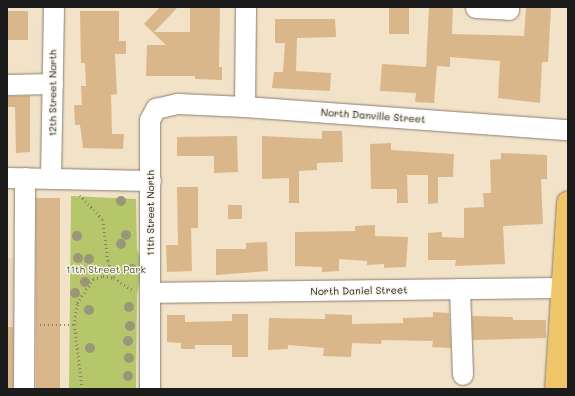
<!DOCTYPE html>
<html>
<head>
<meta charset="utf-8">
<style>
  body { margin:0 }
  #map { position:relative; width:575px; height:396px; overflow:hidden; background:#f2e2c7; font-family:Mali,sans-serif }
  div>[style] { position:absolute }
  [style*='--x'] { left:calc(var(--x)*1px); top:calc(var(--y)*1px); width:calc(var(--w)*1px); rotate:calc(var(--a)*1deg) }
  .built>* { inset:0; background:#f0d5bc; transform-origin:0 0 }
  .green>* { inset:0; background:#b5c76a }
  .building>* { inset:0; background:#dab78a; transform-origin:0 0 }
  .path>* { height:2.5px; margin-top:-1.25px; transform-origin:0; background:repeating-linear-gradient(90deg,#877f72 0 1px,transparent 0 4px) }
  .roads { filter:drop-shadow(0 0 1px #877f72) drop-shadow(0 0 1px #877f72) }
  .minor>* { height:20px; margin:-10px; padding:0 10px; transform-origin:10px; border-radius:10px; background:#fff }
  .major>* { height:22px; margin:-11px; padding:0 11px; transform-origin:11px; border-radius:11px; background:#eec569 }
  .trees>* { width:10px; height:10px; margin:-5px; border-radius:50%; background:#9a9678 }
  span { translate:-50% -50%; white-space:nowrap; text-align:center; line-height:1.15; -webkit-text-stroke:3px #f7f3e8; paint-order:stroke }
  .street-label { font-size:10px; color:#1c1c1c }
  .park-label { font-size:10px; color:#525837 }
  .frame { position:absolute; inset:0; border:8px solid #1c1c1c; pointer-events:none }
</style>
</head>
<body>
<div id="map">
  <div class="built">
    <i style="left:7px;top:258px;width:17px;height:131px"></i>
  </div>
  <div class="green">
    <i style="clip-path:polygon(71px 196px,136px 199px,137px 249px,142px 264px,137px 296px,136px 389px,69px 389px)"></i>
  </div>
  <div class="building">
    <i style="clip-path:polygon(160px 7px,178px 7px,154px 32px,190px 32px,190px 7px,220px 7px,219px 67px,222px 67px,222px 80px,195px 79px,195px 76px,146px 76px,147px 45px,166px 45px,144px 24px)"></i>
    <i style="left:389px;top:7px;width:20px;height:27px"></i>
    <i style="clip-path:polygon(429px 7px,453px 7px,452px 34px,524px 36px,526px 7px,551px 7px,548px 62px,542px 62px,540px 103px,498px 98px,500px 61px,474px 59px,450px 57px,450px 67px,437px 66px,434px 103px,415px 102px,416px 93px,380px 91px,382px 64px,426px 67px)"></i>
    <i style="left:8px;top:11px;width:20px;height:29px"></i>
    <i style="clip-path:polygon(80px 11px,119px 11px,119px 41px,126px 41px,126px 54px,115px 54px,117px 94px,111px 95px,112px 134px,124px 134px,123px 149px,83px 148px,80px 125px,75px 125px,74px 105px,82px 105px,81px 86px,86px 86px,85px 63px,81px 63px)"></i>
    <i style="clip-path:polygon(275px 19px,335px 19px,336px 37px,297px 38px,296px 71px,331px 73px,330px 91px,272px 88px,274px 72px,283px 72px,285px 43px,275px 43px)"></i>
    <i style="clip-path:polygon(7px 96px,30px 96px,30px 152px,16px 153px,15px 107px,7px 107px)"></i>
    <i style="clip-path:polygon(322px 131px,342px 131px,343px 162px,317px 163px,317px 170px,299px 171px,299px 203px,289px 203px,289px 178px,262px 179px,262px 136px,322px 139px)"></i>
    <i style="clip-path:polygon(237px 136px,238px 172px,214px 173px,214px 156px,177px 156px,177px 137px)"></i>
    <i style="clip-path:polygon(391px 143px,391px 150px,454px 154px,453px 177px,438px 177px,438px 203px,428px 204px,428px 175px,407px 175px,408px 203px,397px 203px,397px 189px,371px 189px,370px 144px)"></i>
    <i style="clip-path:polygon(501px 153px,547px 155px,547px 179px,541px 179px,543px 224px,503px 226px,505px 264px,455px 266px,456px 260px,428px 260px,428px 233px,442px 232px,442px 237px,464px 238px,464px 208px,484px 207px,483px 193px,491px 193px,490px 160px,501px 159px)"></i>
    <i style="clip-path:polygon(177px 187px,198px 187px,198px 228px,191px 228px,192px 271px,167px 272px,166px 245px,178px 245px)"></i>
    <i style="left:36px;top:198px;width:24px;height:191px"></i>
    <i style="left:228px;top:205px;width:14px;height:14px"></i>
    <i style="clip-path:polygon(375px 225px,375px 236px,408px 237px,406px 267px,384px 268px,384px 264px,367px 265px,367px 261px,339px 259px,339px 271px,322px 272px,322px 267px,295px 266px,295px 232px,355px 231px,355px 226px)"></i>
    <i style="clip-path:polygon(267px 242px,268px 271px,216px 275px,216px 249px,246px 249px,246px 243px)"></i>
    <i style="clip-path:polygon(433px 312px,449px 313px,451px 348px,432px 347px,433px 341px,382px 340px,381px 344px,352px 343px,351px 357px,323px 356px,324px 348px,288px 345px,288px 349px,268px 350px,269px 318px,325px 319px,325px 314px,352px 315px,352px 324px,403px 323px,403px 318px,433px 317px)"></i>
    <i style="clip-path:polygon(232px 314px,248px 314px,248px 357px,232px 357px,232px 345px,195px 345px,195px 349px,181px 349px,181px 343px,167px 342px,167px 315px,185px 315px,185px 322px,232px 321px)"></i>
    <i style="clip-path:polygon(472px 316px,513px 317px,513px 320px,546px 320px,546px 338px,473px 340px)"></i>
    <i style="left:7px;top:327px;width:6px;height:62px"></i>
  </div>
  <div class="path">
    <i style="--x:80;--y:195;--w:34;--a:47"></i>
    <i style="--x:103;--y:220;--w:41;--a:83"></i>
    <i style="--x:108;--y:261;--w:18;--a:71"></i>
    <i style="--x:40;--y:325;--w:34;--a:0"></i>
    <i style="--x:82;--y:389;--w:64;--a:-97.1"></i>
    <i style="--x:74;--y:325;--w:22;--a:-82"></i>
    <i style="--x:77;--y:303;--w:29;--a:-56"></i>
    <i style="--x:93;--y:279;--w:10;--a:-17"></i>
    <i style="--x:103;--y:276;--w:11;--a:10"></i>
    <i style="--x:114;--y:278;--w:24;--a:33"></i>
  </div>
  <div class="roads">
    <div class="minor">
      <i style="--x:476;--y:8;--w:33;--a:3"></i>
      <i style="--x:509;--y:10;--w:3;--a:-90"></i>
      <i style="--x:7;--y:85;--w:46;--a:-1.2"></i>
      <i style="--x:245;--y:107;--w:100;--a:-89.4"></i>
      <i style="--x:7;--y:178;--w:144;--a:1.2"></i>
      <i style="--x:51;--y:179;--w:172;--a:-89"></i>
      <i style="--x:460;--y:289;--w:86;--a:88"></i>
      <i style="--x:151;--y:293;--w:417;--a:-0.7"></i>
      <i style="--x:24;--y:389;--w:211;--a:-89.7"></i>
      <i style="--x:150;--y:389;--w:269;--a:-90"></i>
      <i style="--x:150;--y:120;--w:13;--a:-61"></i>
      <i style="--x:156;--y:109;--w:23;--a:-13"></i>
      <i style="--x:178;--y:104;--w:67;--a:2.6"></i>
      <i style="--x:245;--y:107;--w:324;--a:4.1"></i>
    </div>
    <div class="major">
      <i style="--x:556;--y:389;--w:187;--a:-86.3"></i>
    </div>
  </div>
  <div class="trees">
    <i style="left:121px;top:201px"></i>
    <i style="left:126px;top:235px"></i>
    <i style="left:77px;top:236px"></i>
    <i style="left:121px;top:244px"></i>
    <i style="left:78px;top:258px"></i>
    <i style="left:89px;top:259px"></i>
    <i style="left:132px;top:269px"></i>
    <i style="left:85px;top:282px"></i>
    <i style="left:75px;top:293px"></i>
    <i style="left:129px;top:307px"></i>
    <i style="left:89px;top:310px"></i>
    <i style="left:130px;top:326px"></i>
    <i style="left:128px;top:341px"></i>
    <i style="left:90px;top:348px"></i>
    <i style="left:129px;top:358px"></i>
    <i style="left:128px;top:376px"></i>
  </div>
  <div class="street-label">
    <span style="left:53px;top:93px;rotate:-90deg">12th Street North</span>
    <span style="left:373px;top:116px;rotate:4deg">North Danville Street</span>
    <span style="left:151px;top:213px;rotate:-90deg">11th Street North</span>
    <span style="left:359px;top:291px;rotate:-1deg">North Daniel Street</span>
  </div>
  <div class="park-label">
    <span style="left:106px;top:270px">11th Street Park</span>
  </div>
  <div class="frame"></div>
</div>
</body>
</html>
